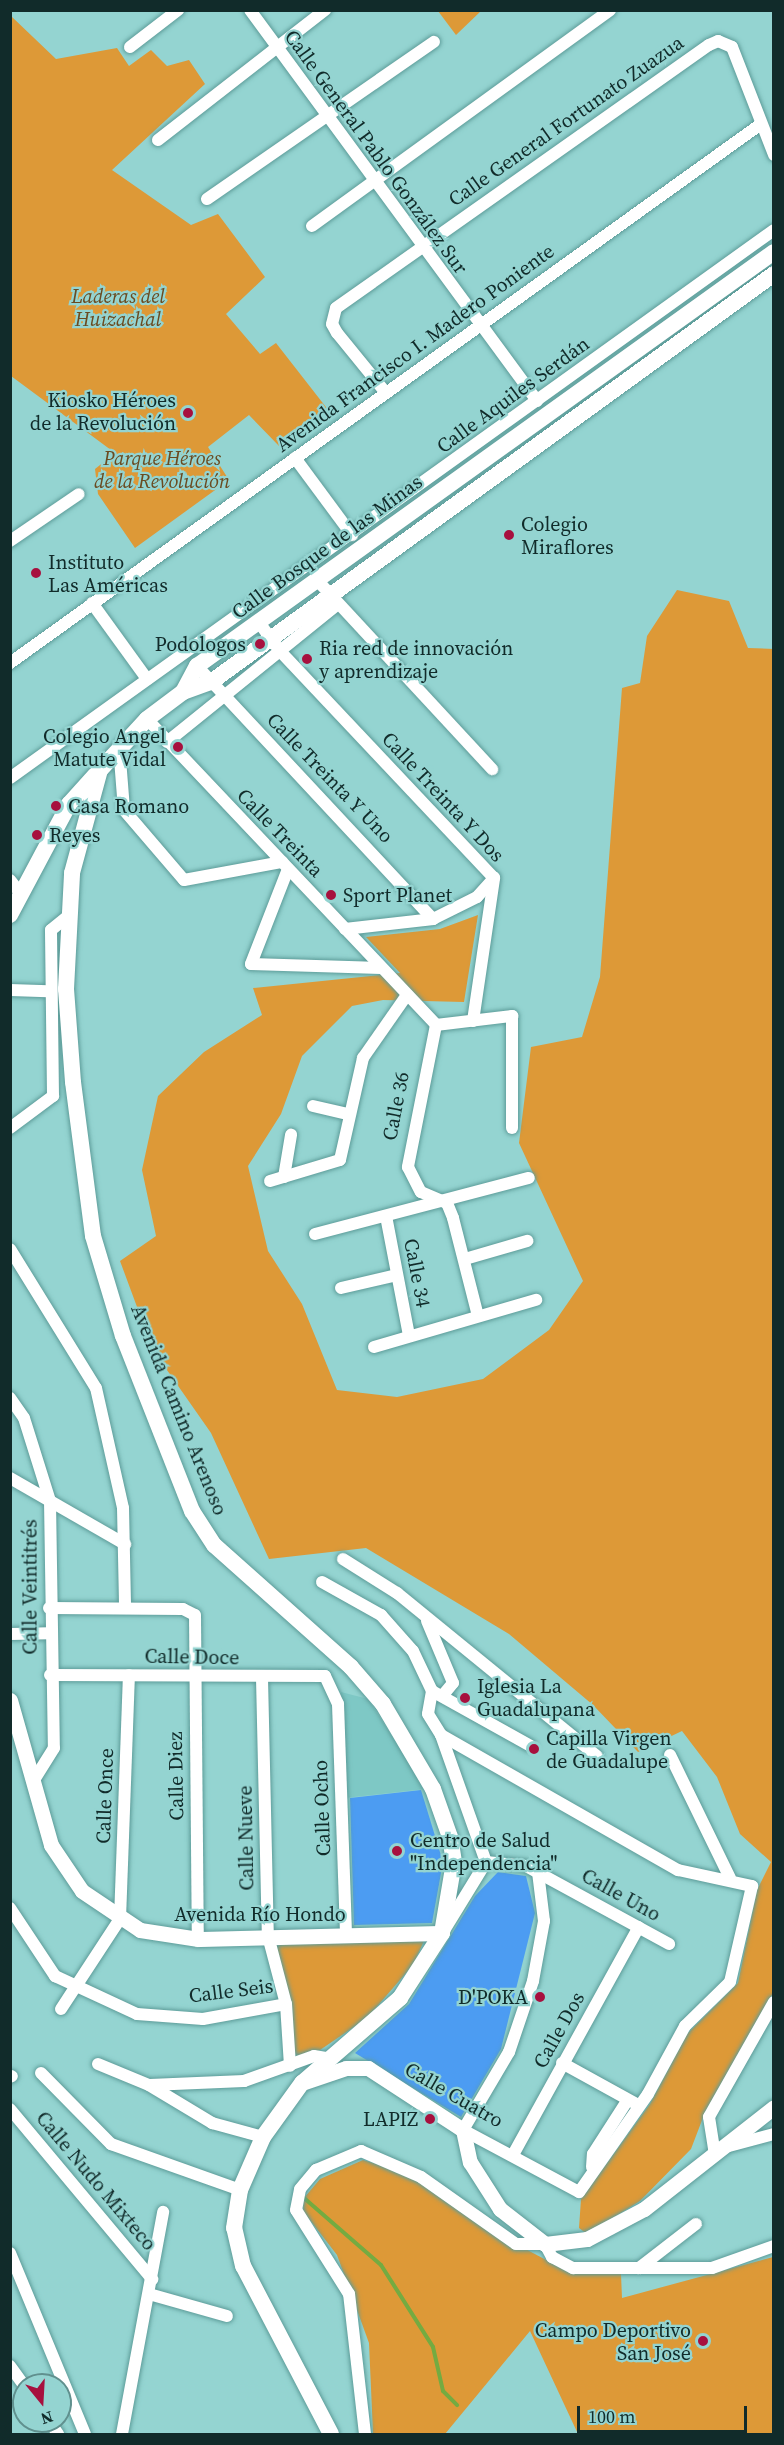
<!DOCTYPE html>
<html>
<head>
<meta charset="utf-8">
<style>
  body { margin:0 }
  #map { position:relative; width:784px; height:2445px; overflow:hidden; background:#94d4d1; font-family:"Source Serif 4",serif }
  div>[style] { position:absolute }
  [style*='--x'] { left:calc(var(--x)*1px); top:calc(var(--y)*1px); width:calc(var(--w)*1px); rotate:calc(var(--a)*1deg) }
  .built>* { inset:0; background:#7ec8c5 }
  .green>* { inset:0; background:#dd9937 }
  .stream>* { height:4px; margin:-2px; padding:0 2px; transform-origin:2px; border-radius:2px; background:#74ab41 }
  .building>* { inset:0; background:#4c9cf2 }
  .roads { filter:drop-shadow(0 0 2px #5d9c99) drop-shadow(0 0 2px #5d9c99) }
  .minor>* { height:12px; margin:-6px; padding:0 6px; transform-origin:6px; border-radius:6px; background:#fff }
  .tertiary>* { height:15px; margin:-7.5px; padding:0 7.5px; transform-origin:7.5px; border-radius:7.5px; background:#fff }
  .secondary>* { height:16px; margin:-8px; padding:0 8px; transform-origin:8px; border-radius:8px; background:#fff }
  .dots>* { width:16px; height:16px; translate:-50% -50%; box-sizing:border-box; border:3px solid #94d4d1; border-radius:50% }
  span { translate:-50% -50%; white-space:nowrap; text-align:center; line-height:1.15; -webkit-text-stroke:4.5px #94d4d1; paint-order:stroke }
  .street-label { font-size:20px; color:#112b2a }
  .park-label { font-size:20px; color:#6a4b21; font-style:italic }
  .poi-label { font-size:20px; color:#112b2a }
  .right { translate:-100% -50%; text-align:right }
  .left { translate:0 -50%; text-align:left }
  .frame { position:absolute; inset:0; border:12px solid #112b2a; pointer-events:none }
  .north { position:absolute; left:12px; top:2373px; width:60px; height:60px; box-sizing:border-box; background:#94d4d1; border:2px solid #60908e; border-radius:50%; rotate:162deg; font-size:16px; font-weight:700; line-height:24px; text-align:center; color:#112b2a }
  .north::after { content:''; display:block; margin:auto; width:21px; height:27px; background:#a7103e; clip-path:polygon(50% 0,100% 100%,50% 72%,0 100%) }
  .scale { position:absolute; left:577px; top:2406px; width:170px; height:27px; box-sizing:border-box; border:3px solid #112b2a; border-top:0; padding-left:8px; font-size:18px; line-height:21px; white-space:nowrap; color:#112b2a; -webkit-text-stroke:4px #94d4d1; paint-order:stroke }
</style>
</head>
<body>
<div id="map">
  <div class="built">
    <i style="clip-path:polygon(341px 1692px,368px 1699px,426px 1789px,345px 1798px)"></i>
  </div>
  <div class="green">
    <i style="clip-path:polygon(438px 11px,481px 11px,456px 35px)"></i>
    <i style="clip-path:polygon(11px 16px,56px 59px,117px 48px,129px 66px,151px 50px,167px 66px,189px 60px,205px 84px,112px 170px,191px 225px,218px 214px,265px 277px,226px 314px,260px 354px,276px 343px,329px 411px,279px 446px,249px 415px,208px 447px,229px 480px,135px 548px,98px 494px,95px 469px,115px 453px,11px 376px)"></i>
    <i style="clip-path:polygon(677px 590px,729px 601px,748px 648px,774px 649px,773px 1993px,704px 2115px,691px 2149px,640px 2201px,587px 2234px,579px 2228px,581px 2199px,650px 2104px,687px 2034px,738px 1983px,757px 1890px,771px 1862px,740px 1834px,717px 1777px,682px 1731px,638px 1752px,593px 1705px,509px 1634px,366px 1548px,269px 1559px,211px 1433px,153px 1350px,120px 1261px,156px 1236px,142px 1170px,158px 1096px,204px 1052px,262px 1015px,253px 988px,400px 973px,366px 937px,440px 929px,478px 915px,464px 1002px,383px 1000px,352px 1006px,302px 1056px,281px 1114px,248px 1166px,268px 1251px,302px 1304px,337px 1390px,397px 1397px,483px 1379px,549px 1330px,583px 1281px,519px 1143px,531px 1047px,582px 1037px,600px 977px,622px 688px,640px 683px,647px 636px)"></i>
    <i style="clip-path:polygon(428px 1932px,413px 1965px,367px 2018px,320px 2050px,295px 2059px,274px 1939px)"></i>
    <i style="clip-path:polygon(363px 2160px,421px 2177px,516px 2244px,567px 2271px,621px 2274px,622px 2298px,773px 2257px,773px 2434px,578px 2434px,530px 2331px,445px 2434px,373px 2434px,369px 2343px,337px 2255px,303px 2211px,304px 2198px,320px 2179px)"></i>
  </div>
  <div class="stream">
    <i style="--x:304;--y:2198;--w:102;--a:41"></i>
    <i style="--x:381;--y:2265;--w:97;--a:57.6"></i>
    <i style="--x:433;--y:2347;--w:45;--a:77.2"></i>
    <i style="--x:443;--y:2391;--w:20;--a:45"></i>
  </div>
  <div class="building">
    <i style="clip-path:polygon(421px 1790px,443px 1862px,432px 1923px,354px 1925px,350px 1798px)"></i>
    <i style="clip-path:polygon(498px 1872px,526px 1876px,535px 1913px,501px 2049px,461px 2117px,355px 2053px,409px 2004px,475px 1896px)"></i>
  </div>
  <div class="roads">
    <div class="minor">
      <i style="--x:250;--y:10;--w:485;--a:53.7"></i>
      <i style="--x:130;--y:47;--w:61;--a:-37.6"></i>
      <i style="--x:158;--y:140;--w:212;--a:-37.9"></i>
      <i style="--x:207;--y:199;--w:276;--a:-34.7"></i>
      <i style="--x:312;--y:226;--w:368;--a:-35.9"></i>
      <i style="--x:386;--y:393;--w:77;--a:-129.2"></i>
      <i style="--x:337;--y:333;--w:10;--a:-119"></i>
      <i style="--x:332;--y:324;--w:16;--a:-76"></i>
      <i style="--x:336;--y:308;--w:456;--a:-35.2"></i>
      <i style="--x:709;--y:45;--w:10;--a:-24"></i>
      <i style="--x:718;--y:41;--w:15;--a:23"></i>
      <i style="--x:732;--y:47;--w:116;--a:68.7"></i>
      <i style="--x:295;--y:458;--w:96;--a:53.5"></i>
      <i style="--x:10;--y:541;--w:83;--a:-34.3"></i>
      <i style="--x:317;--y:580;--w:258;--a:47.2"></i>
      <i style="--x:92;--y:603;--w:94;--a:54.1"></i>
      <i style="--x:258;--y:621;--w:36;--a:54"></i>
      <i style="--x:279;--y:650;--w:313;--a:46.7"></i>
      <i style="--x:10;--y:663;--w:924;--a:-35.67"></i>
      <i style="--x:197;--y:666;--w:346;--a:47"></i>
      <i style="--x:147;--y:719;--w:421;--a:46.6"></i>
      <i style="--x:167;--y:742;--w:218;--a:-38.9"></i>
      <i style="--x:119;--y:746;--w:64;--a:85.5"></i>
      <i style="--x:124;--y:810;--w:92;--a:49.4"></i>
      <i style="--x:184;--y:880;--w:100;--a:-10.4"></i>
      <i style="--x:10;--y:778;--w:940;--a:-35.65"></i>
      <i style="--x:288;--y:869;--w:102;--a:111.3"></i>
      <i style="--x:251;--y:964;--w:130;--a:1.8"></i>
      <i style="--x:10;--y:880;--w:18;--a:52"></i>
      <i style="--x:345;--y:929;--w:89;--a:-6.5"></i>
      <i style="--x:433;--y:919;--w:49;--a:-26.6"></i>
      <i style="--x:477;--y:897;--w:25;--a:-48"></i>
      <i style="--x:10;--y:990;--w:38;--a:2"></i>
      <i style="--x:473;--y:1021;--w:145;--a:-81.6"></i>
      <i style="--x:436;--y:1025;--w:145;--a:101.2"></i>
      <i style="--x:408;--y:1167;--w:28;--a:63"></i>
      <i style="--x:421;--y:1192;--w:28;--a:23"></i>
      <i style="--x:447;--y:1203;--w:16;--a:68"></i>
      <i style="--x:453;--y:1218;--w:101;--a:75.7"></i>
      <i style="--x:436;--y:1025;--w:77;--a:-6.8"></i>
      <i style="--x:512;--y:1016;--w:112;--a:90"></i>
      <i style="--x:313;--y:1106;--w:36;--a:13"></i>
      <i style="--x:10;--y:1128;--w:54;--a:-36.7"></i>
      <i style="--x:53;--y:1096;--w:166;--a:-90.7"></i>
      <i style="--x:51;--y:930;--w:21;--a:-39"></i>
      <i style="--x:284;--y:1177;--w:43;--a:-80.5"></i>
      <i style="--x:270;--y:1181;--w:73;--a:-16.7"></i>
      <i style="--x:340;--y:1160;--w:105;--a:-77.3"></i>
      <i style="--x:363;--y:1058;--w:77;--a:-55.1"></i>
      <i style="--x:386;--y:1216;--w:122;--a:79.1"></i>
      <i style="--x:315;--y:1234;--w:221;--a:-14.7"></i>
      <i style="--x:10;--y:1249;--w:163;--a:58.3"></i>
      <i style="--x:96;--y:1388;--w:123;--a:77.3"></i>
      <i style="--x:123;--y:1508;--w:99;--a:88.8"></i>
      <i style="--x:465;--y:1259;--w:65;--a:-16.2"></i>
      <i style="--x:341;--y:1288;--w:57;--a:-13.1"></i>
      <i style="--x:374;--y:1347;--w:169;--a:-16.2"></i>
      <i style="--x:10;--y:1398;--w:24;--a:55"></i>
      <i style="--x:24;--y:1418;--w:87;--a:72.6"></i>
      <i style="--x:50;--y:1501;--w:247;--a:89.1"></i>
      <i style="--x:54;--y:1748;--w:36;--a:122"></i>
      <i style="--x:10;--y:1478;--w:133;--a:29.9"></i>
      <i style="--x:343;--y:1559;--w:64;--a:32.2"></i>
      <i style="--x:397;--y:1593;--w:258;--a:39.2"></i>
      <i style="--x:322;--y:1582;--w:68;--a:29.2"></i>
      <i style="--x:381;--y:1615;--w:48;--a:48.4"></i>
      <i style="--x:413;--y:1651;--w:44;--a:64.6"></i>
      <i style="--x:432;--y:1691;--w:113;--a:29.1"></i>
      <i style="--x:49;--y:1608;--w:134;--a:0.4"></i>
      <i style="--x:183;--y:1609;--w:13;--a:27"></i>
      <i style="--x:195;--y:1615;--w:324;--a:89.5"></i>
      <i style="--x:427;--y:1621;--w:67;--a:67.2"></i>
      <i style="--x:453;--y:1683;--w:17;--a:130"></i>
      <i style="--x:10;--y:1634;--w:39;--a:-1"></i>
      <i style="--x:50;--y:1675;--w:275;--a:0.2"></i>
      <i style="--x:325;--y:1676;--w:31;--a:65"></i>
      <i style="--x:338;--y:1704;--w:230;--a:88"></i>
      <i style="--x:262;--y:1678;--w:258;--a:88.7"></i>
      <i style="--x:268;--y:1936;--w:70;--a:75.2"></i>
      <i style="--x:286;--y:2004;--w:62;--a:86.3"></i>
      <i style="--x:432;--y:1691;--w:23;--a:100"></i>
      <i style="--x:428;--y:1714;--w:25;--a:58"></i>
      <i style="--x:441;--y:1735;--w:273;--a:29.7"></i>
      <i style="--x:678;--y:1870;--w:76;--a:12.2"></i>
      <i style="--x:752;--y:1886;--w:98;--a:102.9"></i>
      <i style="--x:730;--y:1982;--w:63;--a:135.6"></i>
      <i style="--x:685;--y:2026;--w:77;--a:118.6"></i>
      <i style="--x:648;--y:2094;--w:120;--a:125.1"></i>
      <i style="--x:579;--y:2192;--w:132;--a:-151.9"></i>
      <i style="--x:463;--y:2130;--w:91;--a:-59.5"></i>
      <i style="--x:509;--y:2052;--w:75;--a:-71.3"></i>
      <i style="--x:533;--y:1981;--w:61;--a:-79.6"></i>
      <i style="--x:544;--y:1921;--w:49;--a:-97"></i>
      <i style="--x:441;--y:1735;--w:135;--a:70.5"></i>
      <i style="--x:486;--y:1862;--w:79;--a:121.5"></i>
      <i style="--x:670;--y:1755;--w:137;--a:64"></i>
      <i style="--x:486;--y:1862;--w:40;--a:5.7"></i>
      <i style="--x:526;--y:1866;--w:163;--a:28.6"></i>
      <i style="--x:10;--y:1908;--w:82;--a:56.5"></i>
      <i style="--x:55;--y:1976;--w:90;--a:24.9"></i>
      <i style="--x:137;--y:2014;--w:66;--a:4.3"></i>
      <i style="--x:203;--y:2019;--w:84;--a:-10.2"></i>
      <i style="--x:774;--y:2002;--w:132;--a:119.5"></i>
      <i style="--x:709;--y:2117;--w:33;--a:81"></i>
      <i style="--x:714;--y:2150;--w:62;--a:-14.9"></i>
      <i style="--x:61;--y:2009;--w:108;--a:-56.8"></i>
      <i style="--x:120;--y:1919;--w:244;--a:-87.9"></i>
      <i style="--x:562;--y:2063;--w:87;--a:28.9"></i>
      <i style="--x:98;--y:2064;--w:55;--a:22.4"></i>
      <i style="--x:149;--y:2085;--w:74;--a:31.1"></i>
      <i style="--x:212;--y:2123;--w:53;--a:15.4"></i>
      <i style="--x:41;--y:2073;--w:100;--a:45.4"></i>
      <i style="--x:111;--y:2144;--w:137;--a:19.6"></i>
      <i style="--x:10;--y:2077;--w:2;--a:-27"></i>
      <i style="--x:150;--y:2085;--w:94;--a:-2.4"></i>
      <i style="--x:244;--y:2081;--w:74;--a:-19.7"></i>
      <i style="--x:314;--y:2056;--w:12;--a:9"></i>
      <i style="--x:10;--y:2109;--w:222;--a:50.1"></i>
      <i style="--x:514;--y:2153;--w:258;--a:-61.1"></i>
      <i style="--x:592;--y:2167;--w:13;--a:-86"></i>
      <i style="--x:593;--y:2154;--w:63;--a:-57.3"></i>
      <i style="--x:10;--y:2253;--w:196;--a:67.5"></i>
      <i style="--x:639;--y:2268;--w:72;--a:-37.7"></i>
      <i style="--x:149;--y:2294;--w:81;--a:15.8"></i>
      <i style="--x:10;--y:2366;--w:24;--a:54"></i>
      <i style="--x:49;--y:2421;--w:16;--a:55"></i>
      <i style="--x:122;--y:2434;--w:226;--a:-79.5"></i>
      <i style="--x:365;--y:2434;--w:141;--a:-96.5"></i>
      <i style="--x:349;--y:2294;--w:99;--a:-122.2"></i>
      <i style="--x:296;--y:2210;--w:21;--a:-79"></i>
      <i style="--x:300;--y:2189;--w:25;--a:-50"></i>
      <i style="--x:316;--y:2170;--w:49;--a:-22.9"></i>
      <i style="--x:361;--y:2151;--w:65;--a:23.4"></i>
      <i style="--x:421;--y:2177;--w:116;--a:35.2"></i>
      <i style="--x:516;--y:2244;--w:29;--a:0"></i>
      <i style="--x:545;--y:2244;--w:15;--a:62"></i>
      <i style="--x:552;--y:2257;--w:24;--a:28"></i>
      <i style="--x:573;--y:2268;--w:139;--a:0"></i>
      <i style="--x:712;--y:2268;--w:66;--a:-19.5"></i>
    </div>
    <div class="tertiary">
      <i style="--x:10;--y:1700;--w:151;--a:74.2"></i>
      <i style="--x:51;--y:1845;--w:55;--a:56"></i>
      <i style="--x:82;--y:1891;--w:70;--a:33.9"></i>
      <i style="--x:140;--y:1930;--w:59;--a:8.8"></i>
      <i style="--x:198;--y:1939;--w:244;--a:-1.4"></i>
      <i style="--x:302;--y:2083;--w:46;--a:-18.8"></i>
      <i style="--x:346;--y:2068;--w:22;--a:0"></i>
      <i style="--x:368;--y:2068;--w:113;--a:33.1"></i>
      <i style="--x:463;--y:2130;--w:33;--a:78"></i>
      <i style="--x:470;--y:2162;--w:56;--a:57.4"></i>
      <i style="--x:500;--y:2209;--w:57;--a:37.9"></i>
      <i style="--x:545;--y:2244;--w:42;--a:-6.8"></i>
      <i style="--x:587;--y:2239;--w:64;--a:-27.8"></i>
      <i style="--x:644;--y:2209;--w:165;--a:-38.1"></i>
    </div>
    <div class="secondary">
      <i style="--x:183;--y:692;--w:30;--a:-62"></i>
      <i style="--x:197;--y:666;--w:710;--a:-35.66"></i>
      <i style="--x:10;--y:915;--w:126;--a:-62"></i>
      <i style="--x:69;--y:804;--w:39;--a:-48"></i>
      <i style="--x:331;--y:2434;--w:190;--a:-117.6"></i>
      <i style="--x:243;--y:2266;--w:39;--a:-103"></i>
      <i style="--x:234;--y:2228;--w:38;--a:-81"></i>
      <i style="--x:240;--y:2190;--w:58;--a:-66.5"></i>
      <i style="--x:263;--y:2137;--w:67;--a:-54.2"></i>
      <i style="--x:302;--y:2083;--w:130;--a:-40.9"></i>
      <i style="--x:400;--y:1998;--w:77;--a:-57.1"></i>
      <i style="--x:442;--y:1933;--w:72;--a:-80.4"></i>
      <i style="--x:454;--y:1862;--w:25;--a:-99"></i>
      <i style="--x:450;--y:1837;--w:51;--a:-109.5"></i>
      <i style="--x:433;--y:1789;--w:99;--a:-120.5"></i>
      <i style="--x:383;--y:1704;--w:49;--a:-130.9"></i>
      <i style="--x:351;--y:1667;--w:183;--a:-138.3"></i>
      <i style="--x:214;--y:1545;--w:40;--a:-122.9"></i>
      <i style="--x:192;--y:1511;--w:188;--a:-111.5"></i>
      <i style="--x:123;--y:1336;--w:104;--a:-106.7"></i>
      <i style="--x:93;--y:1236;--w:155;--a:-97.4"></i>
      <i style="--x:73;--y:1082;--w:93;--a:-94.3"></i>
      <i style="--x:66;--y:989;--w:116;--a:-87"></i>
      <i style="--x:72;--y:873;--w:107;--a:-74.8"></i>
      <i style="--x:100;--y:770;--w:69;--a:-47.3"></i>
      <i style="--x:147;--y:719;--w:45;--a:-36.9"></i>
      <i style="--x:183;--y:692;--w:30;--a:-20"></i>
      <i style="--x:211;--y:682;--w:695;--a:-35.93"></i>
    </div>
  </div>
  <div class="dots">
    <i style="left:188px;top:413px;background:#a7103e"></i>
    <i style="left:509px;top:535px;background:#a7103e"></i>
    <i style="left:36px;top:573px;background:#a7103e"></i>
    <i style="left:260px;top:644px;background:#a7103e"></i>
    <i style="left:307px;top:659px;background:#a7103e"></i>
    <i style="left:178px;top:747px;background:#a7103e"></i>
    <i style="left:56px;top:806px;background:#a7103e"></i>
    <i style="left:37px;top:835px;background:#a7103e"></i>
    <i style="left:331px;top:895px;background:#a7103e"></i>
    <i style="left:465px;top:1698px;background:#a7103e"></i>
    <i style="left:534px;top:1749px;background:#a7103e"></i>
    <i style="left:397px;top:1851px;background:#a7103e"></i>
    <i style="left:540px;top:1997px;background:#a7103e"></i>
    <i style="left:430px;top:2119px;background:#a7103e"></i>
    <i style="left:703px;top:2341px;background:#a7103e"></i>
  </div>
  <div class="street-label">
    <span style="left:566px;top:121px;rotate:-35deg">Calle General Fortunato Zuazua</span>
    <span style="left:376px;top:152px;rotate:54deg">Calle General Pablo González Sur</span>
    <span style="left:415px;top:348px;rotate:-36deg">Avenida Francisco I. Madero Poniente</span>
    <span style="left:513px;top:395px;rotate:-36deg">Calle Aquiles Serdán</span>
    <span style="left:327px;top:547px;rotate:-36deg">Calle Bosque de las Minas</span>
    <span style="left:330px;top:778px;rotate:46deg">Calle Treinta Y Uno</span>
    <span style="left:443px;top:797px;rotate:47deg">Calle Treinta Y Dos</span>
    <span style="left:280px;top:833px;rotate:46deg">Calle Treinta</span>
    <span style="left:396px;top:1106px;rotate:-79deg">Calle 36</span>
    <span style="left:417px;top:1273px;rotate:79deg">Calle 34</span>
    <span style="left:179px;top:1410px;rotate:68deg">Avenida Camino Arenoso</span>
    <span style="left:30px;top:1587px;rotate:-90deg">Calle Veintitrés</span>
    <span style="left:192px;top:1657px;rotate:1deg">Calle Doce</span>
    <span style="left:176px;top:1776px;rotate:-91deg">Calle Diez</span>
    <span style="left:105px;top:1796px;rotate:-88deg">Calle Once</span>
    <span style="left:322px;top:1808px;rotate:-92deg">Calle Ocho</span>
    <span style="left:246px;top:1838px;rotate:-91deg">Calle Nueve</span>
    <span style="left:621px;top:1895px;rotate:29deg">Calle Uno</span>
    <span style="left:260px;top:1914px">Avenida Río Hondo</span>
    <span style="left:231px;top:1991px;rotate:-7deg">Calle Seis</span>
    <span style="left:559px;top:2030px;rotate:-61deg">Calle Dos</span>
    <span style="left:454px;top:2095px;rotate:30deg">Calle Cuatro</span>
    <span style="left:96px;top:2181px;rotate:50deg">Calle Nudo Mixteco</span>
  </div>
  <div class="park-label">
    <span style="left:118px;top:308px">Laderas del<br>Huizachal</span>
    <span style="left:162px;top:470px">Parque Héroes<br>de la Revolución</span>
  </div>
  <div class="poi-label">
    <span class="right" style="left:176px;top:412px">Kiosko Héroes<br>de la Revolución</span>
    <span class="left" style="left:521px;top:536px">Colegio<br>Miraflores</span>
    <span class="left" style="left:48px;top:574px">Instituto<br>Las Américas</span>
    <span class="right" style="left:246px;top:644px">Podologos</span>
    <span class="left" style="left:319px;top:660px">Ria red de innovación<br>y aprendizaje</span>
    <span class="right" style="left:166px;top:748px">Colegio Angel<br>Matute Vidal</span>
    <span class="left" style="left:68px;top:806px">Casa Romano</span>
    <span class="left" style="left:49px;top:835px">Reyes</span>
    <span class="left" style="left:343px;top:895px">Sport Planet</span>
    <span class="left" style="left:477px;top:1698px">Iglesia La<br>Guadalupana</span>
    <span class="left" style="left:546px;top:1750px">Capilla Virgen<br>de Guadalupe</span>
    <span class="left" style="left:410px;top:1852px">Centro de Salud<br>"Independencia"</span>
    <span class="right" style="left:528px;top:1997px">D'POKA</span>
    <span class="right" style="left:418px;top:2119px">LAPIZ</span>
    <span class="right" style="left:691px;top:2342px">Campo Deportivo<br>San José</span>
  </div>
  <div class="frame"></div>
  <div class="north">N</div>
  <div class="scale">100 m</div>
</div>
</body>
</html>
